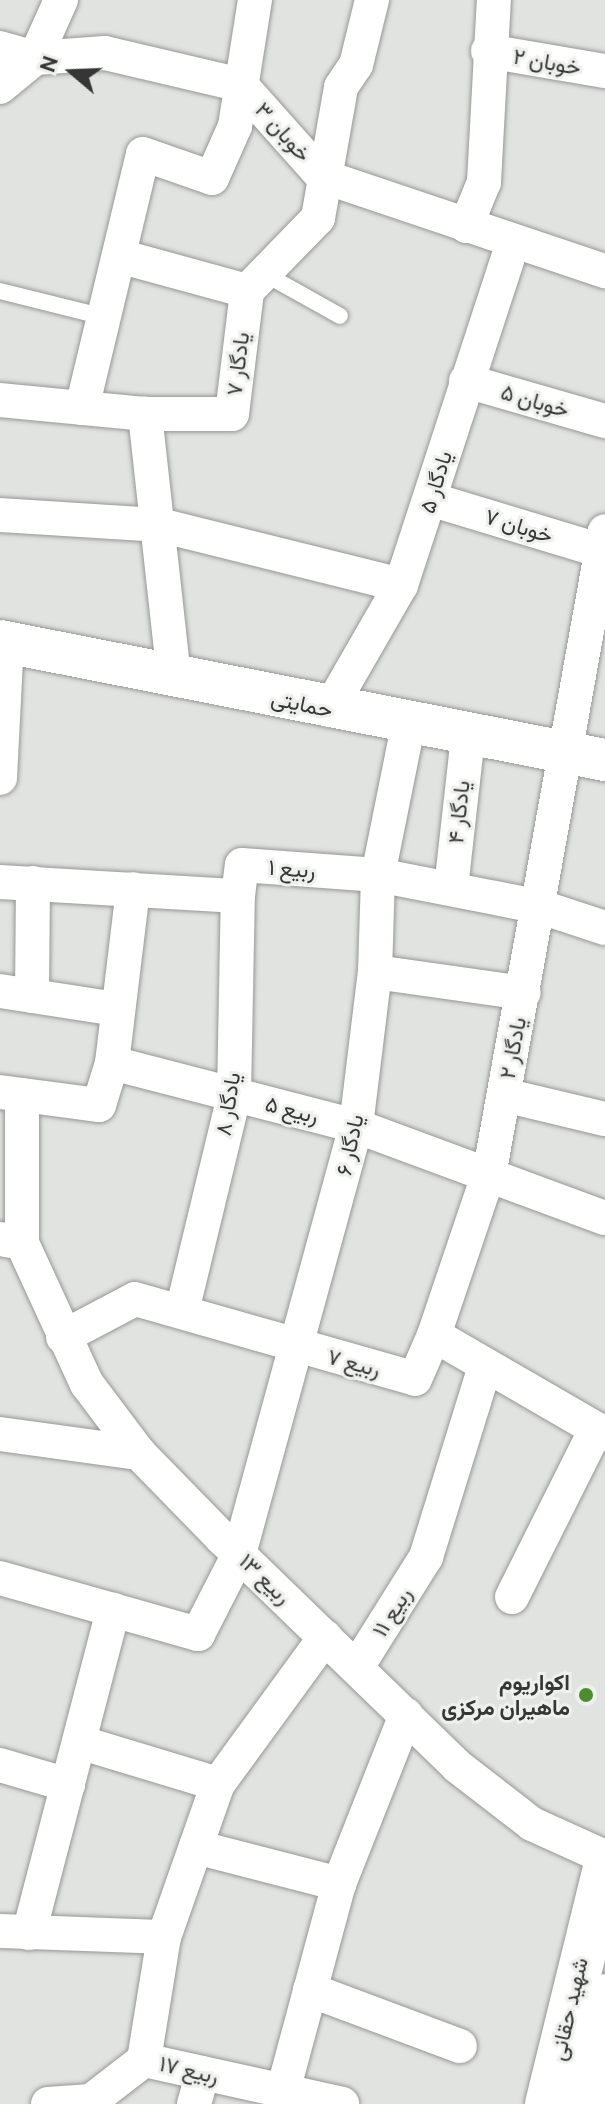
<!DOCTYPE html>
<html>
<head>
<meta charset="utf-8">
<style>
  body { margin:0 }
  #map { position:relative; width:605px; height:2104px; overflow:hidden; background:#e0e3e0; font-family:Cabin,Vazirmatn,sans-serif }
  div>[style] { position:absolute }
  [style*='--x'] { left:calc(var(--x)*1px); top:calc(var(--y)*1px); width:calc(var(--w)*1px); rotate:calc(var(--a)*1deg) }
  .roads { filter:drop-shadow(0 0 2px #969895) drop-shadow(0 0 2px #969895) }
  .service>* { height:16px; margin:-8px; padding:0 8px; transform-origin:8px; border-radius:8px; background:#fff }
  .minor>* { height:34px; margin:-17px; padding:0 17px; transform-origin:17px; border-radius:17px; background:#fff }
  .tertiary>* { height:42px; margin:-21px; padding:0 21px; transform-origin:21px; border-radius:21px; background:#fff }
  .secondary>* { height:44px; margin:-22px; padding:0 22px; transform-origin:22px; border-radius:22px; background:#fff }
  .dots>* { width:22px; height:22px; translate:-50% -50%; box-sizing:border-box; border:4px solid #eef0ed; border-radius:50% }
  span { translate:-50% -50%; white-space:nowrap; text-align:center; line-height:1.15; -webkit-text-stroke:6px #eef0ed; paint-order:stroke }
  .street-label { font-size:22px; color:#353635 }
  .poi-label { font-size:22px; color:#353635; font-weight:700 }
  .right { translate:-100% -50%; text-align:right }
  .north { position:absolute; left:32px; top:32px; width:80px; height:80px; -webkit-text-stroke:6px #eef0ed; paint-order:stroke; rotate:289deg; font-size:22px; font-weight:700; line-height:32px; text-align:center; color:#353635 }
  .north::after { content:''; display:block; margin:auto; width:28px; height:36px; background:#353635; clip-path:polygon(50% 0,100% 100%,50% 72%,0 100%) }
</style>
</head>
<body>
<div id="map">
  <div class="roads">
    <div class="service">
      <i style="--x:263;--y:273;--w:88;--a:29.2"></i>
      <i style="--x:0;--y:291;--w:107;--a:14"></i>
    </div>
    <div class="minor">
      <i style="--x:0;--y:48;--w:36;--a:16"></i>
      <i style="--x:35;--y:58;--w:70;--a:-4.1"></i>
      <i style="--x:105;--y:53;--w:140;--a:13.2"></i>
      <i style="--x:241;--y:85;--w:122;--a:48.3"></i>
      <i style="--x:322;--y:176;--w:299;--a:18.6"></i>
      <i style="--x:488;--y:51;--w:119;--a:9.7"></i>
      <i style="--x:0;--y:87;--w:45;--a:-39.6"></i>
      <i style="--x:35;--y:58;--w:64;--a:-65.9"></i>
      <i style="--x:466;--y:226;--w:48;--a:-67.8"></i>
      <i style="--x:484;--y:182;--w:182;--a:-86.9"></i>
      <i style="--x:119;--y:256;--w:133;--a:15.3"></i>
      <i style="--x:466;--y:381;--w:145;--a:16.1"></i>
      <i style="--x:0;--y:400;--w:146;--a:5.5"></i>
      <i style="--x:82;--y:408;--w:261;--a:-76.5"></i>
      <i style="--x:143;--y:154;--w:73;--a:19.2"></i>
      <i style="--x:212;--y:178;--w:57;--a:-66.1"></i>
      <i style="--x:235;--y:126;--w:128;--a:-81"></i>
      <i style="--x:433;--y:500;--w:180;--a:16.8"></i>
      <i style="--x:0;--y:515;--w:160;--a:3.6"></i>
      <i style="--x:160;--y:525;--w:248;--a:14"></i>
      <i style="--x:174;--y:677;--w:265;--a:-96.3"></i>
      <i style="--x:145;--y:414;--w:87;--a:0"></i>
      <i style="--x:232;--y:414;--w:124;--a:-83"></i>
      <i style="--x:247;--y:291;--w:102;--a:-45.8"></i>
      <i style="--x:318;--y:218;--w:133;--a:-80"></i>
      <i style="--x:341;--y:87;--w:27;--a:-56"></i>
      <i style="--x:356;--y:65;--w:67;--a:-76.2"></i>
      <i style="--x:329;--y:710;--w:144;--a:-60.1"></i>
      <i style="--x:401;--y:585;--w:361;--a:-71.9"></i>
      <i style="--x:0;--y:778;--w:136;--a:-87.1"></i>
      <i style="--x:0;--y:882;--w:238;--a:3.4"></i>
      <i style="--x:238;--y:896;--w:31;--a:-83"></i>
      <i style="--x:242;--y:865;--w:136;--a:4.2"></i>
      <i style="--x:378;--y:875;--w:166;--a:11.1"></i>
      <i style="--x:541;--y:907;--w:67;--a:18.2"></i>
      <i style="--x:451;--y:888;--w:152;--a:-83.6"></i>
      <i style="--x:375;--y:972;--w:150;--a:8"></i>
      <i style="--x:0;--y:991;--w:117;--a:8.8"></i>
      <i style="--x:32;--y:996;--w:113;--a:-89.5"></i>
      <i style="--x:112;--y:1063;--w:175;--a:-83.1"></i>
      <i style="--x:0;--y:1092;--w:100;--a:7.5"></i>
      <i style="--x:99;--y:1105;--w:44;--a:-72.8"></i>
      <i style="--x:112;--y:1063;--w:252;--a:14.5"></i>
      <i style="--x:356;--y:1126;--w:265;--a:20.3"></i>
      <i style="--x:22;--y:1095;--w:148;--a:90"></i>
      <i style="--x:504;--y:1095;--w:104;--a:13.4"></i>
      <i style="--x:0;--y:1239;--w:22;--a:10"></i>
      <i style="--x:22;--y:1243;--w:155;--a:65.3"></i>
      <i style="--x:87;--y:1384;--w:86;--a:53"></i>
      <i style="--x:139;--y:1453;--w:119;--a:45.7"></i>
      <i style="--x:222;--y:1538;--w:327;--a:44.1"></i>
      <i style="--x:457;--y:1766;--w:95;--a:37.7"></i>
      <i style="--x:532;--y:1824;--w:80;--a:24.3"></i>
      <i style="--x:183;--y:1307;--w:217;--a:-76.4"></i>
      <i style="--x:234;--y:1096;--w:200;--a:-88.9"></i>
      <i style="--x:434;--y:1335;--w:174;--a:-71.3"></i>
      <i style="--x:490;--y:1170;--w:649;--a:-79.8"></i>
      <i style="--x:63;--y:1337;--w:81;--a:-27.8"></i>
      <i style="--x:135;--y:1299;--w:291;--a:15.9"></i>
      <i style="--x:415;--y:1379;--w:48;--a:-66.6"></i>
      <i style="--x:434;--y:1335;--w:198;--a:30.1"></i>
      <i style="--x:0;--y:1434;--w:140;--a:7.8"></i>
      <i style="--x:0;--y:1578;--w:206;--a:15.8"></i>
      <i style="--x:198;--y:1634;--w:90;--a:-62.9"></i>
      <i style="--x:239;--y:1554;--w:444;--a:-74.7"></i>
      <i style="--x:356;--y:1126;--w:155;--a:-83"></i>
      <i style="--x:375;--y:972;--w:97;--a:-88.2"></i>
      <i style="--x:378;--y:875;--w:152;--a:-78.6"></i>
      <i style="--x:512;--y:1597;--w:186;--a:-63.4"></i>
      <i style="--x:357;--y:1667;--w:130;--a:-57.9"></i>
      <i style="--x:426;--y:1557;--w:200;--a:-72.8"></i>
      <i style="--x:79;--y:1742;--w:145;--a:16.8"></i>
      <i style="--x:0;--y:1765;--w:71;--a:16.4"></i>
      <i style="--x:196;--y:1847;--w:148;--a:14.5"></i>
      <i style="--x:339;--y:1884;--w:182;--a:-68.4"></i>
      <i style="--x:0;--y:1931;--w:164;--a:2.1"></i>
      <i style="--x:29;--y:1933;--w:334;--a:-75.4"></i>
      <i style="--x:310;--y:1990;--w:160;--a:20.5"></i>
      <i style="--x:144;--y:2060;--w:125;--a:-80.8"></i>
      <i style="--x:164;--y:1937;--w:162;--a:-70.6"></i>
      <i style="--x:218;--y:1784;--w:182;--a:-53.9"></i>
      <i style="--x:283;--y:2091;--w:214;--a:-74.9"></i>
      <i style="--x:48;--y:2104;--w:43;--a:-4"></i>
      <i style="--x:91;--y:2101;--w:67;--a:-37.7"></i>
      <i style="--x:144;--y:2060;--w:203;--a:12.5"></i>
      <i style="--x:194;--y:2104;--w:32;--a:-74"></i>
    </div>
    <div class="tertiary">
      <i style="--x:0;--y:641;--w:617;--a:11.13"></i>
    </div>
    <div class="secondary">
      <i style="--x:547;--y:2104;--w:243;--a:-76.2"></i>
      <i style="--x:583;--y:2104;--w:110;--a:-78.5"></i>
    </div>
  </div>
  <div class="dots">
    <i style="left:586px;top:1695px;background:#4b8d30"></i>
  </div>
  <div class="street-label">
    <span style="left:547px;top:62px;rotate:10deg">خوبان ۲</span>
    <span style="left:283px;top:132px;rotate:48deg">خوبان ۳</span>
    <span style="left:238px;top:364px;rotate:-83deg">یادگار ۷</span>
    <span style="left:535px;top:401px;rotate:16deg">خوبان ۵</span>
    <span style="left:436px;top:482px;rotate:-73deg">یادگار ۵</span>
    <span style="left:519px;top:526px;rotate:17deg">خوبان ۷</span>
    <span style="left:302px;top:704px;rotate:12deg">حمایتی</span>
    <span style="left:459px;top:812px;rotate:-84deg">یادگار ۴</span>
    <span style="left:292px;top:869px;rotate:4deg">ربیع ۱</span>
    <span style="left:513px;top:1048px;rotate:-79deg">یادگار ۲</span>
    <span style="left:228px;top:1104px;rotate:-81deg">یادگار ۸</span>
    <span style="left:292px;top:1110px;rotate:14deg">ربیع ۵</span>
    <span style="left:350px;top:1145px;rotate:-78deg">یادگار ۶</span>
    <span style="left:354px;top:1363px;rotate:15deg">ربیع ۷</span>
    <span style="left:265px;top:1579px;rotate:44deg">ربیع ۱۳</span>
    <span style="left:392px;top:1612px;rotate:-58deg">ربیع ۱۱</span>
    <span style="left:569px;top:2009px;rotate:-77deg">شهید حقانی</span>
    <span style="left:189px;top:2070px;rotate:13deg">ربیع ۱۷</span>
  </div>
  <div class="poi-label">
    <span class="right" style="left:570px;top:1695px">اکواریوم<br>ماهیران مرکزی</span>
  </div>
  <div class="north">N</div>
</div>
</body>
</html>
